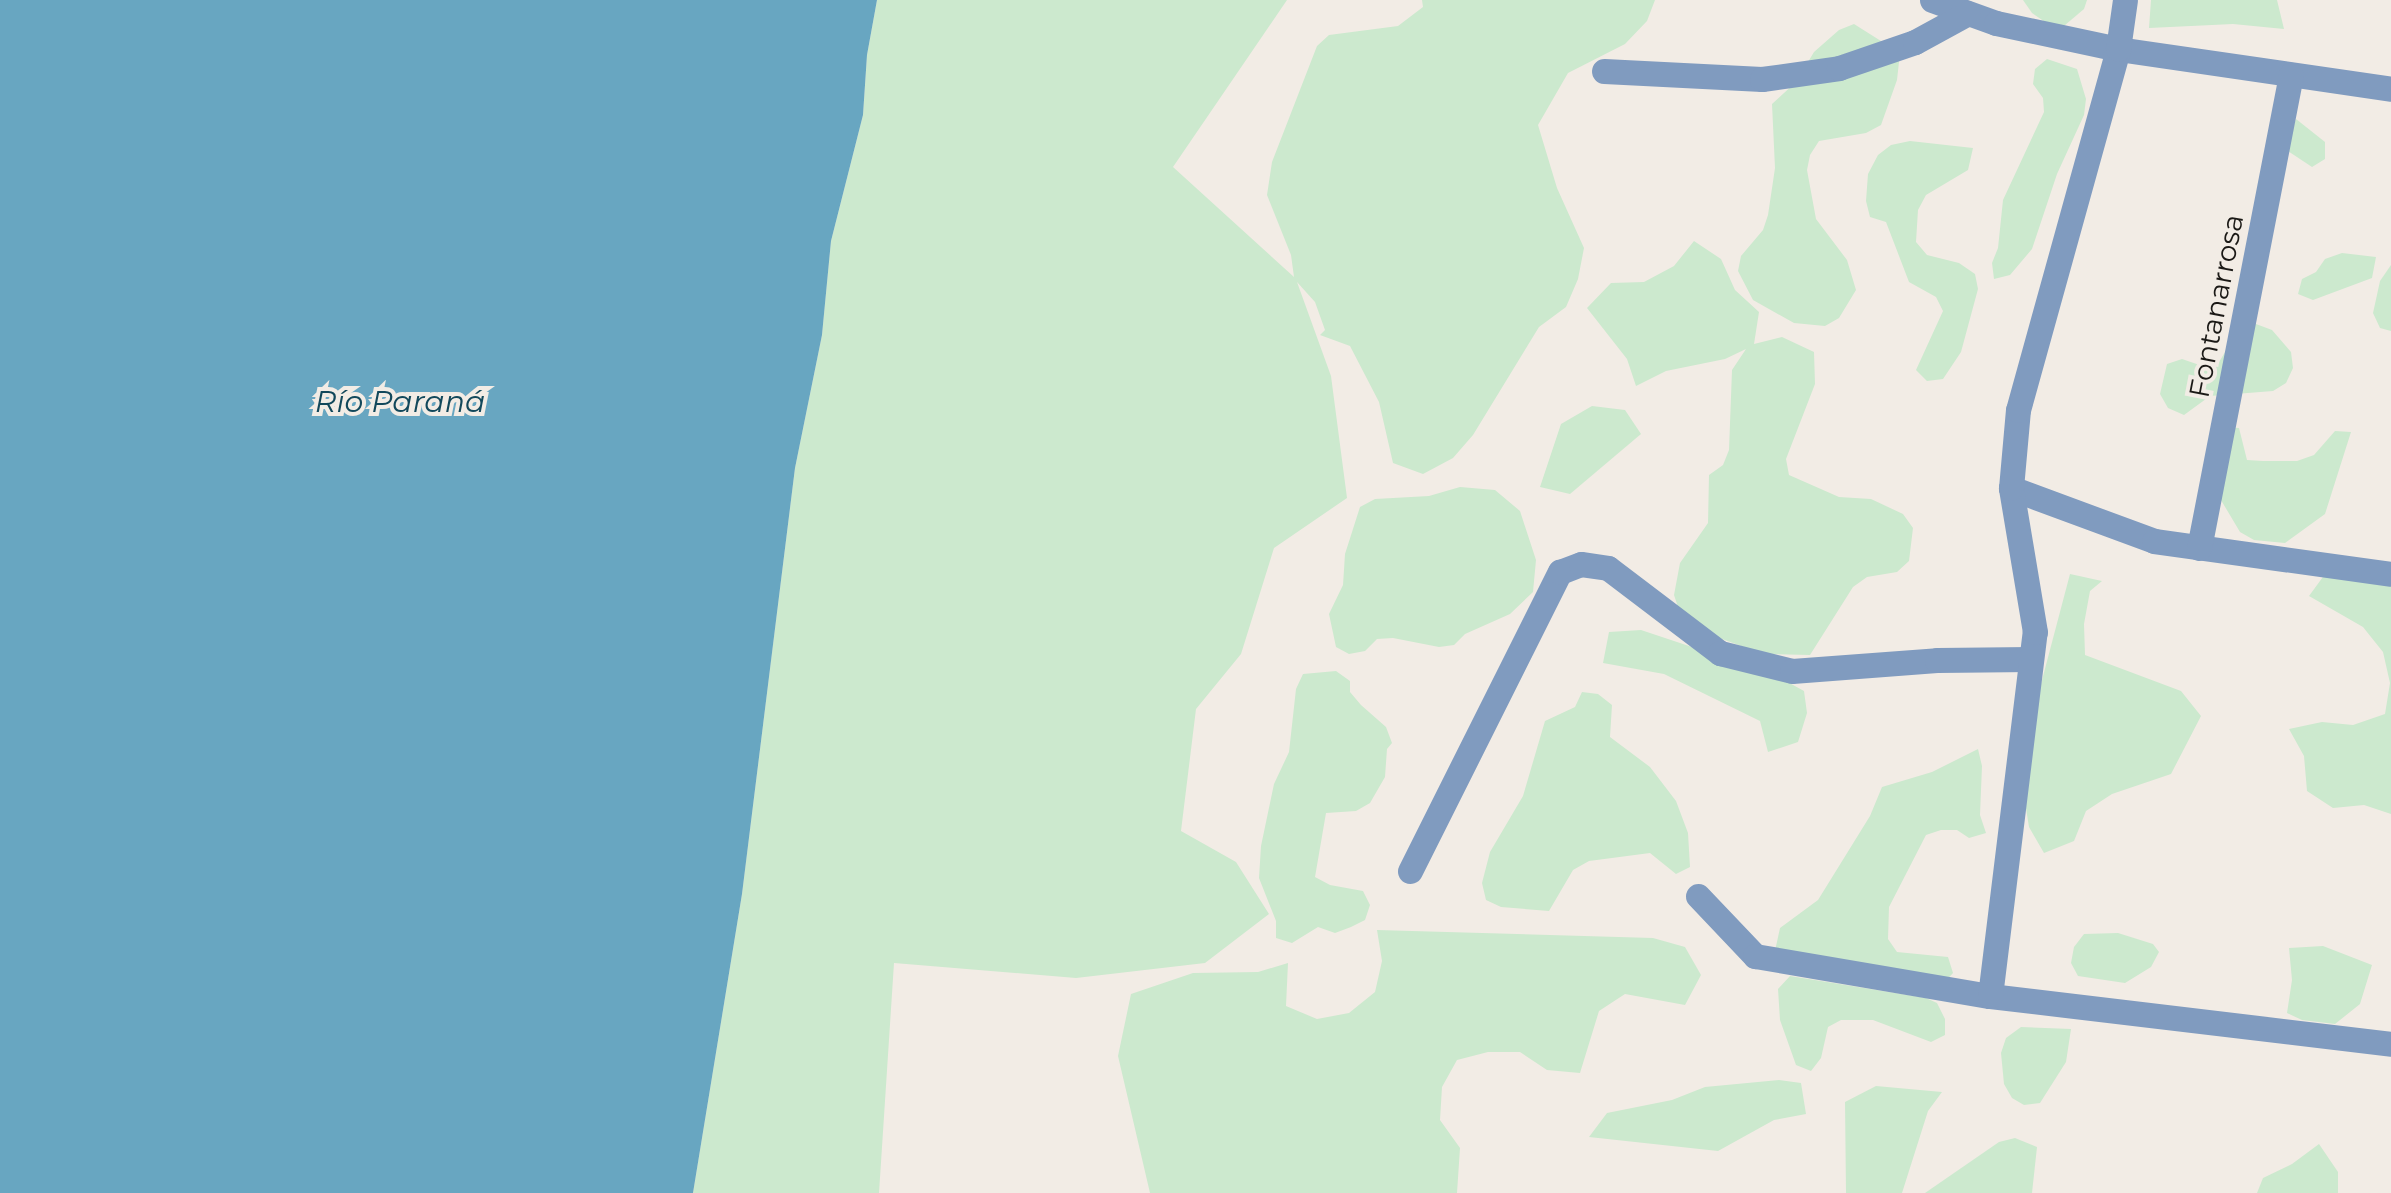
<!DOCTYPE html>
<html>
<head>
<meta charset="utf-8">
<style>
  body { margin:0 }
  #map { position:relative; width:2391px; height:1193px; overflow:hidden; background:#f2ece5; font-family:Montserrat,sans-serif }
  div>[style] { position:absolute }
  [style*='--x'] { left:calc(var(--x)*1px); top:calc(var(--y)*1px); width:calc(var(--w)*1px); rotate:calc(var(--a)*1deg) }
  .green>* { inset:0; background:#cce9ce }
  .water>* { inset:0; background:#68a6c1 }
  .street>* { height:25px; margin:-12.5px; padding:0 12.5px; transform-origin:12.5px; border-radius:12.5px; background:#809bbf }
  span { translate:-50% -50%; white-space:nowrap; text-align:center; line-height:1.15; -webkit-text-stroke:8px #f2ece5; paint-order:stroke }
  .street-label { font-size:28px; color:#1b1916 }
  .water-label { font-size:30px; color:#12485b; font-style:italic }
</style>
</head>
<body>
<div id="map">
  <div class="green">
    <i style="clip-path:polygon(877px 0,1287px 0,1173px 167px,1294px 277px,1291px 255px,1267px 195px,1272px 162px,1317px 46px,1329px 35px,1398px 26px,1423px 7px,1422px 0,1655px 0,1647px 21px,1625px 44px,1568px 73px,1538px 125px,1557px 188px,1584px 248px,1578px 279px,1566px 307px,1539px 327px,1473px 435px,1453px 458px,1423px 474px,1393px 463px,1379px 402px,1350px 346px,1320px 335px,1325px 330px,1315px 302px,1297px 282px,1331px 376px,1347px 498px,1274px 548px,1241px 654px,1196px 709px,1181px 831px,1236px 862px,1269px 914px,1205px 963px,1076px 978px,894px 963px,879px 1193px,693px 1193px,742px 894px,795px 468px,822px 335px,831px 241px,863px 115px,867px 55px)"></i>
    <i style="clip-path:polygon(2023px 0,2087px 0,2084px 9px,2058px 31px,2032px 13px)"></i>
    <i style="clip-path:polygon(2151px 0,2277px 0,2284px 29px,2233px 24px,2149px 28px)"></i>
    <i style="clip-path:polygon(1854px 24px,1900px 53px,1897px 80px,1881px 125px,1866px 133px,1819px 141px,1810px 155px,1807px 170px,1816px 219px,1847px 260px,1856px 290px,1839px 318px,1825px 326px,1794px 323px,1753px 300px,1738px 271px,1741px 256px,1763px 230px,1768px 215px,1775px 168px,1772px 104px,1796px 82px,1814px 52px,1839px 30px)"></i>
    <i style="clip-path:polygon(2047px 59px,2077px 69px,2086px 99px,2084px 115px,2057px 174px,2032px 249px,2010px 275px,1994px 279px,1992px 263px,1998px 248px,2003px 200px,2044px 112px,2043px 98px,2033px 84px,2035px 69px)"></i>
    <i style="clip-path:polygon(2296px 119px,2325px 142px,2325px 159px,2312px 167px,2285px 149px)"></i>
    <i style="clip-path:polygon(1910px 141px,1973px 148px,1968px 170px,1926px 195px,1918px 210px,1916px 242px,1927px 255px,1959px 263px,1975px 274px,1978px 289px,1961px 352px,1943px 379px,1927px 381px,1916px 370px,1943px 311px,1936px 297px,1909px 282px,1886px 222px,1870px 217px,1866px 201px,1868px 174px,1878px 155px,1891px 145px)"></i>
    <i style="clip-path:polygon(1694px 241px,1721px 259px,1735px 290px,1759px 312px,1754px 344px,1782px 337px,1814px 352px,1815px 384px,1786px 459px,1789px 475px,1839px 497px,1871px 499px,1903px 514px,1913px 528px,1909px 561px,1897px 572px,1867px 577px,1853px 587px,1810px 655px,1763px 654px,1703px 632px,1679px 610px,1674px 595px,1680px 563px,1708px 523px,1709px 475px,1723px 465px,1729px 450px,1732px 370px,1746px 349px,1725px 359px,1666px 371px,1636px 386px,1627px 359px,1587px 308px,1611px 283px,1644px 282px,1674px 266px)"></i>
    <i style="clip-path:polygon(2342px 253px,2376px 257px,2372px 278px,2313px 300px,2298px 294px,2302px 279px,2316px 272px,2325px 259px)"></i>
    <i style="clip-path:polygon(2391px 265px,2391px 331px,2380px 328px,2373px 313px,2380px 281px)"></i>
    <i style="clip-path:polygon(2256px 324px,2272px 330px,2291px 352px,2293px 368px,2286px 383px,2273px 391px,2210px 396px,2184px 415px,2168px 408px,2160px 394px,2167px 364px,2182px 359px,2214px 370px,2240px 328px)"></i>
    <i style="clip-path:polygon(1592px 406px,1625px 410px,1641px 434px,1570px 494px,1540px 487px,1561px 424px)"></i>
    <i style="clip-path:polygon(2223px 427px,2239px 428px,2247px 460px,2263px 461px,2297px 461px,2314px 455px,2335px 431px,2351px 432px,2325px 514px,2285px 543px,2254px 540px,2240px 532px,2215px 490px)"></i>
    <i style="clip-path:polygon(1460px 487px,1495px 490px,1520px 511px,1536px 560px,1533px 592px,1510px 614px,1465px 634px,1454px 645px,1439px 647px,1393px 638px,1377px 639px,1365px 651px,1349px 654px,1336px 647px,1329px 614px,1343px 585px,1345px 554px,1360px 507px,1375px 499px,1429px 496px)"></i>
    <i style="clip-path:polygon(2328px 570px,2391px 581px,2391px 814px,2364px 805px,2333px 808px,2307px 791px,2304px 756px,2289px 729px,2322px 722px,2353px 725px,2385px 714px,2390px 683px,2383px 652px,2363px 627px,2309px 596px)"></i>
    <i style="clip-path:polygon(2070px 574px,2102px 581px,2090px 591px,2084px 624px,2085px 655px,2181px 691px,2201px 716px,2171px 774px,2112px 794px,2086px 811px,2074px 841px,2044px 853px,2029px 827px,2024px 796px,2037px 699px)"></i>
    <i style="clip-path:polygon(1641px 630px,1773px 674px,1804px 691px,1807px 713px,1798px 742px,1768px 752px,1760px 721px,1664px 674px,1603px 663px,1609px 632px)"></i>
    <i style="clip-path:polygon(1336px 671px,1350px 681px,1350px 692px,1361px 705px,1386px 727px,1392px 743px,1387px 749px,1385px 777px,1370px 803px,1356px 811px,1326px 813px,1315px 877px,1330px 885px,1363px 891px,1370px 905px,1365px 920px,1351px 927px,1335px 933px,1318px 927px,1292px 943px,1276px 938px,1276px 921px,1259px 878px,1261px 846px,1274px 784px,1289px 752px,1296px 689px,1303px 674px)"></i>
    <i style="clip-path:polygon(1582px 692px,1598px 694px,1612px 705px,1610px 737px,1650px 767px,1676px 801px,1688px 833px,1690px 867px,1676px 874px,1650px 853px,1589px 861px,1573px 870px,1549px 911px,1501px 907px,1486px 900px,1482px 883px,1490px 852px,1523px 796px,1545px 721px,1575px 707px)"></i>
    <i style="clip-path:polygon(1978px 749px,1982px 766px,1980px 815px,1986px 833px,1969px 838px,1957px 830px,1941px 830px,1926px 835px,1889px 907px,1888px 939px,1897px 952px,1948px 957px,1953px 973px,1942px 985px,1773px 960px,1780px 928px,1818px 900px,1870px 816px,1882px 787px,1932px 772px)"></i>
    <i style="clip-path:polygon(1377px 930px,1653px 938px,1685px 947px,1701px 975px,1685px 1005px,1625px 994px,1599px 1011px,1580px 1073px,1547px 1070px,1520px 1052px,1488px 1052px,1457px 1060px,1442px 1087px,1440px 1120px,1460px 1148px,1457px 1193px,1150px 1193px,1118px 1056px,1131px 994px,1193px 973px,1258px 972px,1288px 963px,1286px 1006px,1317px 1019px,1349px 1013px,1375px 992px,1382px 961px)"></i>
    <i style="clip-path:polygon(2118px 933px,2153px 944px,2159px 952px,2151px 967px,2125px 983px,2078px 976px,2071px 963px,2074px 947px,2084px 934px)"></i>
    <i style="clip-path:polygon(2323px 946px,2372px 965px,2360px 1004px,2335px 1024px,2302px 1020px,2287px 1013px,2292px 980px,2289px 948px)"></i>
    <i style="clip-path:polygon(1790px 976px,1926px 998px,1937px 1003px,1945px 1019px,1945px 1035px,1931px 1042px,1873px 1020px,1841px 1020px,1828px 1027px,1821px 1058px,1811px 1071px,1796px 1065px,1780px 1020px,1778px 989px)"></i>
    <i style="clip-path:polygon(2021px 1027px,2071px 1029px,2066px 1062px,2040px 1103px,2024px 1105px,2012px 1098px,2004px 1084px,2001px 1053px,2006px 1038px)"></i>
    <i style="clip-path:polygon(1779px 1080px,1801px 1083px,1806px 1114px,1774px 1120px,1718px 1151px,1589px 1137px,1607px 1113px,1672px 1100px,1705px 1087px)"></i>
    <i style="clip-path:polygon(1876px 1086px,1942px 1092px,1928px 1111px,1902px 1193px,1846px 1193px,1845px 1102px)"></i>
    <i style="clip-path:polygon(2015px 1138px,2037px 1147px,2032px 1193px,1925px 1193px,1999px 1142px)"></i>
    <i style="clip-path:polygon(2319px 1144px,2338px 1172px,2338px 1193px,2257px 1193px,2263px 1178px,2292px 1164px)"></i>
  </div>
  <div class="water">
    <i style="clip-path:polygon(0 0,877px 0,867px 55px,863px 115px,831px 241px,822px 335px,795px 468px,742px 894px,693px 1193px,0 1193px)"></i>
  </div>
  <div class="street">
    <i style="--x:1932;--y:0;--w:68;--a:19.8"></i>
    <i style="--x:1996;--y:23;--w:125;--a:12"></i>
    <i style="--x:2118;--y:49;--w:276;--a:8.3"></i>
    <i style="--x:1604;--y:71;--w:158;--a:2.9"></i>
    <i style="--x:1762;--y:79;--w:78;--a:-8.1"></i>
    <i style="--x:1839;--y:68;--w:80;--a:-18.9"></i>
    <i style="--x:1915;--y:42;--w:60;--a:-28.7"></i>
    <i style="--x:2011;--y:488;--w:153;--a:20.3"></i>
    <i style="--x:2154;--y:541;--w:239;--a:7.9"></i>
    <i style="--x:2199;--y:548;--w:482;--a:-79"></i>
    <i style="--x:1410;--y:871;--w:335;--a:-63.4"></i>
    <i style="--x:1560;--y:572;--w:22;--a:-21"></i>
    <i style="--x:1581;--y:564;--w:27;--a:8"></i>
    <i style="--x:1608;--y:568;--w:141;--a:37.2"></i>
    <i style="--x:1720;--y:653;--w:74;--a:14"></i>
    <i style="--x:1792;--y:671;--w:145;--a:-4.3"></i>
    <i style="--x:1937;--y:660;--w:94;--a:-0.6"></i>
    <i style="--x:1698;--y:896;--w:83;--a:46.5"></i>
    <i style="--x:1755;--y:956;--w:238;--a:9.7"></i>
    <i style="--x:1990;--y:996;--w:404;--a:6.8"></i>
    <i style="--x:1990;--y:996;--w:367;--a:-83"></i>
    <i style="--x:2035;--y:632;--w:146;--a:-99.5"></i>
    <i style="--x:2011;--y:488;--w:78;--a:-84.9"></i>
    <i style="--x:2018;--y:410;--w:375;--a:-74.5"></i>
    <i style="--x:2118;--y:49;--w:49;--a:-81.9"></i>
  </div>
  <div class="street-label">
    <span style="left:2216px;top:306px;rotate:-79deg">Fontanarrosa</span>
  </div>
  <div class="water-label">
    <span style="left:400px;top:402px">Río Paraná</span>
  </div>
</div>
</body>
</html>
